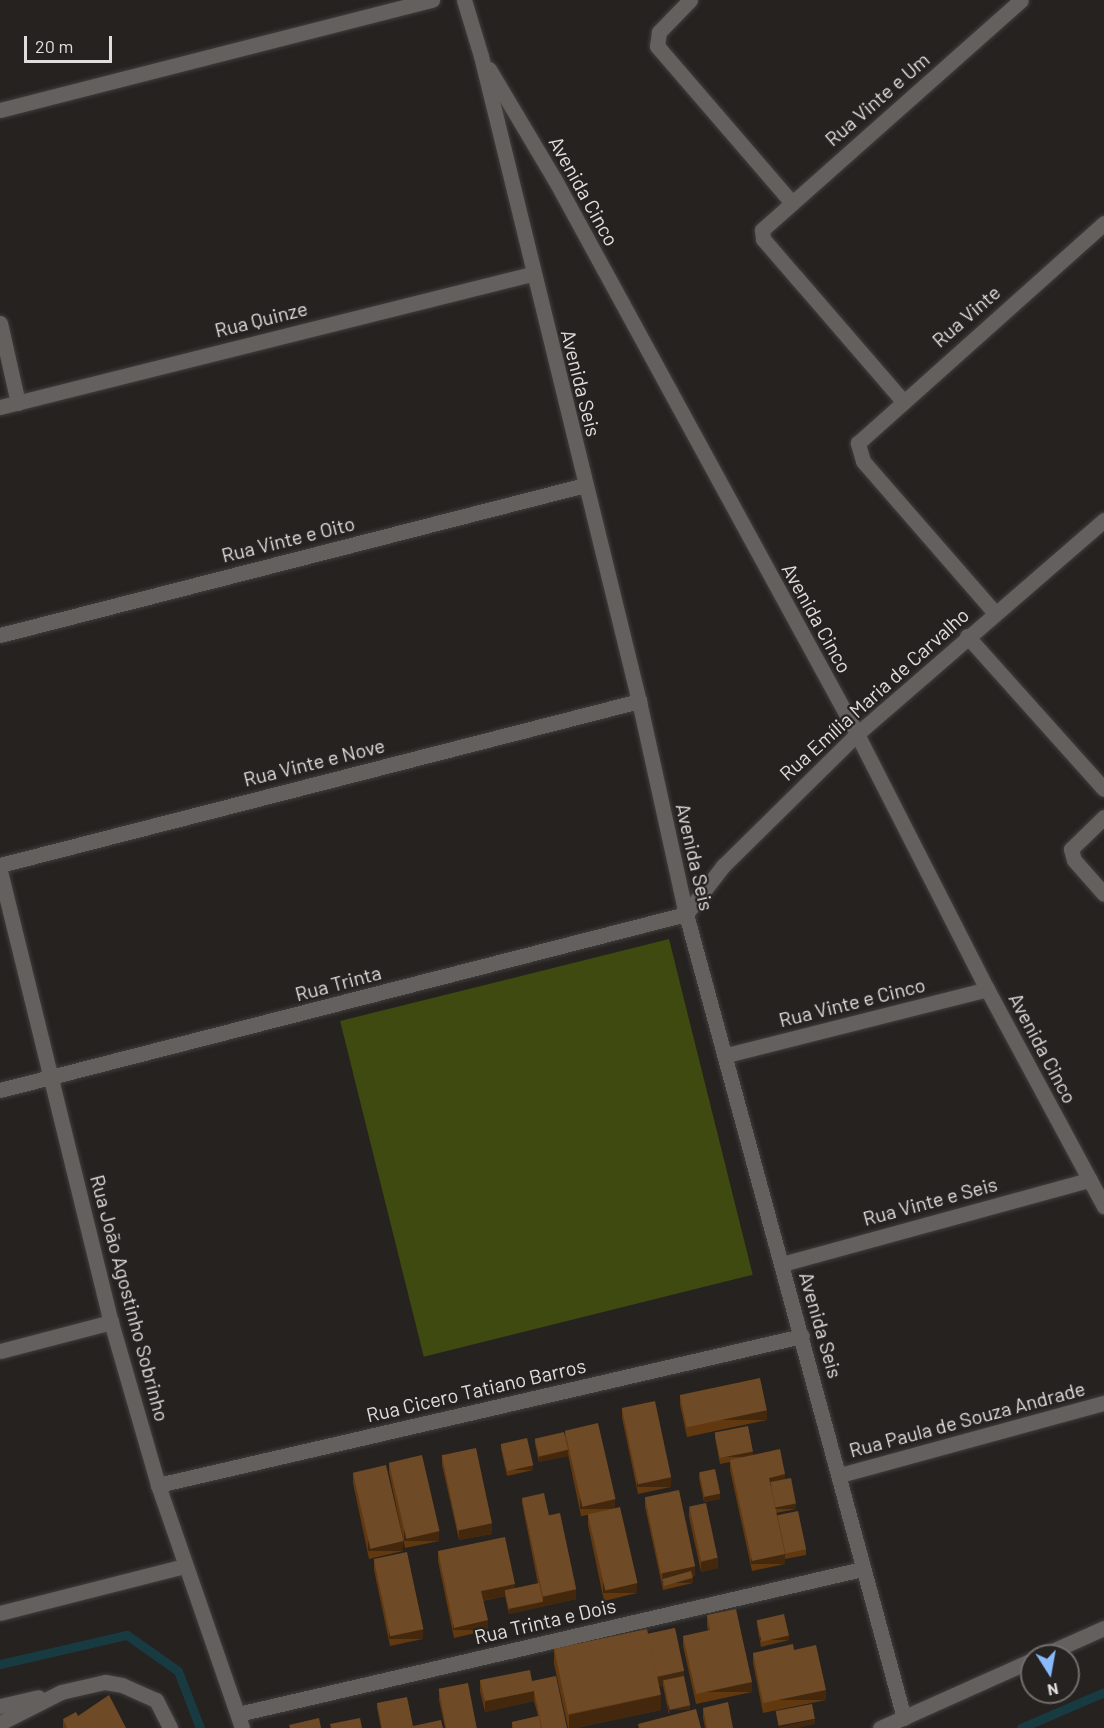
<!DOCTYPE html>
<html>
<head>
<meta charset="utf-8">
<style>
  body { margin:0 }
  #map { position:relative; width:1104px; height:1728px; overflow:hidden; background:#252220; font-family:Barlow,sans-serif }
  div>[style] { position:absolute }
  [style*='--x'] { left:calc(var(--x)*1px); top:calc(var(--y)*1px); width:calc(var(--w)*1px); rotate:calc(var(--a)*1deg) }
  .green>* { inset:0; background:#3e4a0f; transform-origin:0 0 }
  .stream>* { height:9px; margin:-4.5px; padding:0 4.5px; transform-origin:4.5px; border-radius:4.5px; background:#183b42 }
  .roads { filter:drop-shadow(0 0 2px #403e3d) drop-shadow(0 0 2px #403e3d) }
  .street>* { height:15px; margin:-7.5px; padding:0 7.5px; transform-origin:7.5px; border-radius:7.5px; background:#63605e }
  .secondary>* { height:15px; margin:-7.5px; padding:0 7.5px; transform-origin:7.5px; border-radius:7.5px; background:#63605e }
  .wall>* { inset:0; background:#62380f }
  .shaded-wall>* { inset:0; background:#44280d; transform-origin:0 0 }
  .building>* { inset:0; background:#6f4a26; transform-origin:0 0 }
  span { translate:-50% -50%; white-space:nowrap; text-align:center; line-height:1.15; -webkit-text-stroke:4.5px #252220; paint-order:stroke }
  .street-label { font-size:20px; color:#e0dedd }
  .north { position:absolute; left:1020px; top:1644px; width:60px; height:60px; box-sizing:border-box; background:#252220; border:2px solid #706d6c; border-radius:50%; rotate:169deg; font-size:16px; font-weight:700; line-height:24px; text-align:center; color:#e0dedd }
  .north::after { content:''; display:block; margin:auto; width:21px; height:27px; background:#89bafc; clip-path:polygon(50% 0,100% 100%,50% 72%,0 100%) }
  .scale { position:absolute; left:24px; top:36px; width:88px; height:27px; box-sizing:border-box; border:3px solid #e0dedd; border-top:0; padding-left:8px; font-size:18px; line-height:21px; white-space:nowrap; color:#e0dedd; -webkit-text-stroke:4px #252220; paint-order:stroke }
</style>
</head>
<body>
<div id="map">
  <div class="green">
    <i style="left:669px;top:939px;width:346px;height:339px;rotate:76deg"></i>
  </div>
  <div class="stream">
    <i style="--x:0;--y:1664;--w:130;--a:-12.9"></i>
    <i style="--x:127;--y:1635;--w:62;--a:35.2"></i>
    <i style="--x:178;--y:1671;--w:61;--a:68.9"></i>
    <i style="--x:1021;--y:1728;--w:90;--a:-23.4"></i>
  </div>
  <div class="roads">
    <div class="street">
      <i style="--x:464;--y:0;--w:59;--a:73.1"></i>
      <i style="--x:481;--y:56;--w:664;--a:76.24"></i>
      <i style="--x:639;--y:701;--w:218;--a:77.6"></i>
      <i style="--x:686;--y:914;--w:833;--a:74.83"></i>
      <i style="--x:690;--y:0;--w:45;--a:134.1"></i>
      <i style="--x:659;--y:32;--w:14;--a:98"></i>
      <i style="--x:657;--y:46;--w:206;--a:49.3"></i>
      <i style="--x:489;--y:69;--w:129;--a:59.3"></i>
      <i style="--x:555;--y:180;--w:631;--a:61.4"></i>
      <i style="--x:857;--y:734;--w:286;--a:63"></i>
      <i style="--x:987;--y:989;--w:247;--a:61.7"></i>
      <i style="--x:0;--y:110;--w:446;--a:-14.3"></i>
      <i style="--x:0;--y:323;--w:82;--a:77.3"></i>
      <i style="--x:902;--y:400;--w:213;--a:-130.8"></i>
      <i style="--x:763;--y:239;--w:9;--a:-96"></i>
      <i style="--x:762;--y:230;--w:346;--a:-41.6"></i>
      <i style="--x:0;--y:407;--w:548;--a:-14.04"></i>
      <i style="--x:995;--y:613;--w:201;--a:-131"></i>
      <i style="--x:863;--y:461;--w:19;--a:-106"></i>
      <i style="--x:858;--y:443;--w:330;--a:-41.8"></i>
      <i style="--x:0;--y:635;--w:604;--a:-14.38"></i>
      <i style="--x:967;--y:636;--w:205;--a:48.2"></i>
      <i style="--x:1104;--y:817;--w:46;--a:135.9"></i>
      <i style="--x:1071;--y:849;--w:11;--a:75"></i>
      <i style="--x:1074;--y:860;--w:45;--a:48.6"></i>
      <i style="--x:0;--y:865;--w:660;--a:-14.39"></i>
      <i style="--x:0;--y:871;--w:464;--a:76.2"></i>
      <i style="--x:111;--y:1322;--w:170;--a:73.9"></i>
      <i style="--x:158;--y:1485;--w:257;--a:70.9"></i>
      <i style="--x:727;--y:1055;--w:268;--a:-14.2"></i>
      <i style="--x:0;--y:1090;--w:708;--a:-14.39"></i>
      <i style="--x:782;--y:1264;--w:319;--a:-15.3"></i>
      <i style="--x:0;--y:1351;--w:115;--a:-14.6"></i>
      <i style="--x:840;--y:1475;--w:274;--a:-15.3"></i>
      <i style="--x:158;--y:1485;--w:661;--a:-13.03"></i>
      <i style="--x:0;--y:1613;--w:191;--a:-14.3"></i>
      <i style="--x:1041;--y:1656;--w:69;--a:-24"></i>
      <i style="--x:0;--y:1706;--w:39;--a:-13"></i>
      <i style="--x:238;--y:1714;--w:641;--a:-13.08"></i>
      <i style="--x:0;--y:1723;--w:68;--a:-26.9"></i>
      <i style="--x:61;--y:1692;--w:45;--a:-12.8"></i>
      <i style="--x:105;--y:1682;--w:17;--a:10"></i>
      <i style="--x:122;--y:1685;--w:37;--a:24"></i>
      <i style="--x:156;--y:1700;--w:31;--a:63"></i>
      <i style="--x:880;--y:1728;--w:167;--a:-24.1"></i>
    </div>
    <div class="secondary">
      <i style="--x:686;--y:914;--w:61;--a:-52.4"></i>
      <i style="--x:723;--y:866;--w:188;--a:-44.6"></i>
      <i style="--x:857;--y:734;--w:327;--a:-40.9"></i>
    </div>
  </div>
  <div class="wall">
    <i style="clip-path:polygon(680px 1395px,767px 1420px,687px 1437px,680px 1405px)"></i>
    <i style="clip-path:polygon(622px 1408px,671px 1487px,638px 1494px,622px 1418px)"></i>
    <i style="clip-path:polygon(565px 1430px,615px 1509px,637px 1593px,604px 1601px,588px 1525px,588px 1515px,581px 1516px,568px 1454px,568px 1456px,539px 1462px,535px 1444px,535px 1439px,565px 1437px)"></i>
    <i style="clip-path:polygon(715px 1433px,753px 1455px,785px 1479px,796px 1509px,776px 1513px,777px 1515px,806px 1549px,806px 1555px,785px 1559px,785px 1564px,752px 1571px,730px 1470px,730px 1462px,720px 1464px,715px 1438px)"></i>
    <i style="clip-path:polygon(501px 1444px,533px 1470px,507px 1476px,501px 1449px)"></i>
    <i style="clip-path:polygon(442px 1454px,492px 1534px,459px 1540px,442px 1465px)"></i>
    <i style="clip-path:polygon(389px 1462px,439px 1541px,405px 1548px,389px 1472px)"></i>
    <i style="clip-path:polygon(353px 1473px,403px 1551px,369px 1559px,353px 1483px)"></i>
    <i style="clip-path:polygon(699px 1473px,720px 1499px,704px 1502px,699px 1478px)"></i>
    <i style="clip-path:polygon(645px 1497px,695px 1576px,692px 1576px,693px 1583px,663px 1590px,645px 1507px)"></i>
    <i style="clip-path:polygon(522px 1498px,549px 1516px,576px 1599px,509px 1614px,505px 1596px,483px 1601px,488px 1630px,454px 1638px,438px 1561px,438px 1551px,515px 1589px,538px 1584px,522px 1503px)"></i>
    <i style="clip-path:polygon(689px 1506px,718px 1568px,701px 1572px,689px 1517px)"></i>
    <i style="clip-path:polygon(374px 1560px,423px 1639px,390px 1646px,374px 1570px)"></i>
    <i style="clip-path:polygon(707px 1615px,752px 1692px,696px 1704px,683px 1646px,683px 1636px,708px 1631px,707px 1626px)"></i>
    <i style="clip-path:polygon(757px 1620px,789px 1640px,761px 1647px,757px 1625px)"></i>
    <i style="clip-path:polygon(675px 1628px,669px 1715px,663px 1686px,659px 1686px,661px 1710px,576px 1728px,568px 1728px,554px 1664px,554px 1649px,648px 1634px)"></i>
    <i style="clip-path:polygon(794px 1650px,826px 1700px,763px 1713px,753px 1663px,753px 1653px)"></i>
    <i style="clip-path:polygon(480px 1680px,532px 1681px,567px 1728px,512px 1728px,512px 1722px,538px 1716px,534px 1701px,485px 1712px,480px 1691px)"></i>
    <i style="clip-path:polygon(439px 1689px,477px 1728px,445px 1728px,439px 1700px)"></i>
    <i style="clip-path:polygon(377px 1703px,413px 1726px,443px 1728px,381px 1728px,377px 1708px)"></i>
    <i style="clip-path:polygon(703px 1708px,733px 1728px,705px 1728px,703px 1718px)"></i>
    <i style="clip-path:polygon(78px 1716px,126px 1728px,63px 1728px,63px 1719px)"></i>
  </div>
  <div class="shaded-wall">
    <i style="left:767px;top:1410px;width:10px;height:82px;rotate:90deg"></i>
    <i style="clip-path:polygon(568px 1450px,568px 1456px,539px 1462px,539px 1457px)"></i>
    <i style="left:753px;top:1452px;width:5px;height:34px;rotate:90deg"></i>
    <i style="left:533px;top:1465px;width:5px;height:27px;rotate:90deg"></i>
    <i style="clip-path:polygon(785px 1474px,785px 1484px,770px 1487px,769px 1478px)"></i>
    <i style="left:671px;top:1477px;width:10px;height:34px;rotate:90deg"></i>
    <i style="clip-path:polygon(720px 1493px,720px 1499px,704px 1502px,704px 1497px)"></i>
    <i style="left:615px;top:1499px;width:10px;height:35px;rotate:90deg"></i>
    <i style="left:796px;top:1504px;width:5px;height:22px;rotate:90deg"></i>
    <i style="clip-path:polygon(492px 1523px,492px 1534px,459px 1540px,459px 1530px)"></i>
    <i style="left:439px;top:1531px;width:10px;height:35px;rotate:90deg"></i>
    <i style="left:403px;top:1541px;width:10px;height:35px;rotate:90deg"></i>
    <i style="left:785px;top:1554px;width:10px;height:34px;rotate:90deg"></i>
    <i style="clip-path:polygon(718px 1558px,718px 1568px,701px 1572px,701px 1562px)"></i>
    <i style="clip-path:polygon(695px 1566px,695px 1576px,663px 1582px,662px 1573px)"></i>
    <i style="left:693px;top:1578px;width:5px;height:31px;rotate:90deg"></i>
    <i style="left:637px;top:1583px;width:10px;height:34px;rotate:90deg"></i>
    <i style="clip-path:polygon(515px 1584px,515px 1594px,505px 1591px,505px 1596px,481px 1601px,481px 1591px)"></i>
    <i style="clip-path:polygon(576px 1589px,576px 1599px,509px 1614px,509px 1609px,543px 1602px,543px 1597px)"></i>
    <i style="left:488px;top:1620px;width:10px;height:35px;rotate:90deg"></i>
    <i style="left:423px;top:1629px;width:10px;height:34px;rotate:90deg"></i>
    <i style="left:789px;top:1635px;width:5px;height:29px;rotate:90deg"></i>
    <i style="clip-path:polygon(684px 1671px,684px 1681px,663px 1680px,663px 1686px,656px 1687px,656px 1677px)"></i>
    <i style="left:752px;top:1682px;width:10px;height:57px;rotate:90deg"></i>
    <i style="left:826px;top:1690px;width:10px;height:64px;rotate:90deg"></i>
    <i style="clip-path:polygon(534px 1691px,534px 1701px,485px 1712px,485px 1701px)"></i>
    <i style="clip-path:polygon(661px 1695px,661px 1710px,576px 1728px,569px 1728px,569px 1715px)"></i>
    <i style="left:690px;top:1705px;width:5px;height:22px;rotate:90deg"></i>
    <i style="clip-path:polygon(815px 1719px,815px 1724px,798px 1728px,779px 1728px,779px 1727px)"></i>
  </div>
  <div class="building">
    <i style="left:760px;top:1378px;width:33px;height:82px;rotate:78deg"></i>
    <i style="left:655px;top:1401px;width:78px;height:34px;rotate:78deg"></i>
    <i style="left:598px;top:1423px;width:78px;height:34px;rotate:77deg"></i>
    <i style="left:748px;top:1426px;width:26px;height:34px;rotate:79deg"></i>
    <i style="left:564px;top:1432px;width:18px;height:30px;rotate:77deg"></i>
    <i style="left:527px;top:1438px;width:28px;height:27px;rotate:77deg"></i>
    <i style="left:476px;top:1448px;width:77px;height:35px;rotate:78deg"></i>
    <i style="clip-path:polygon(780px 1449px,785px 1474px,769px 1478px,785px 1554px,752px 1561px,730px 1460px)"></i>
    <i style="left:422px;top:1455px;width:78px;height:34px;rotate:77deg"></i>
    <i style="left:386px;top:1465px;width:78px;height:34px;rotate:77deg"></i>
    <i style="left:715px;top:1469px;width:25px;height:16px;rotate:78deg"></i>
    <i style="left:791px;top:1478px;width:26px;height:21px;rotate:79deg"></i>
    <i style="left:679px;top:1490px;width:78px;height:35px;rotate:78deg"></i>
    <i style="clip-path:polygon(544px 1493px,549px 1516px,527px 1521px,527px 1523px,522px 1498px)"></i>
    <i style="left:706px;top:1503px;width:56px;height:17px;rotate:78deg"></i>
    <i style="left:620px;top:1507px;width:78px;height:33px;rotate:77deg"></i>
    <i style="left:798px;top:1511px;width:39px;height:21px;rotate:78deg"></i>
    <i style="left:560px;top:1513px;width:78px;height:34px;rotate:78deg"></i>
    <i style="clip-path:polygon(505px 1537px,515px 1584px,481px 1591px,488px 1620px,454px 1628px,438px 1551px)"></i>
    <i style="left:407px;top:1552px;width:79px;height:34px;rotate:78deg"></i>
    <i style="left:691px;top:1571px;width:7px;height:30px;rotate:74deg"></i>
    <i style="left:539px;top:1583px;width:19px;height:35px;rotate:78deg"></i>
    <i style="clip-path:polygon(736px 1609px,752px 1682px,696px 1694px,683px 1636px,710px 1630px,707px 1615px)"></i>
    <i style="left:784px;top:1614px;width:22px;height:28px;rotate:77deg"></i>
    <i style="left:675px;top:1628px;width:44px;height:28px;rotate:78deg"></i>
    <i style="left:647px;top:1629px;width:67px;height:95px;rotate:78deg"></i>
    <i style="clip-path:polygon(793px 1644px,794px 1650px,816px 1645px,826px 1690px,763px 1703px,753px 1653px)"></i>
    <i style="clip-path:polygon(530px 1670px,532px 1681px,556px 1676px,567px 1728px,542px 1728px,534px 1691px,485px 1701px,480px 1680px)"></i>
    <i style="left:684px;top:1676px;width:30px;height:21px;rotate:78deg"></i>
    <i style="left:468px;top:1683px;width:46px;height:30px;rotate:79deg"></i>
    <i style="clip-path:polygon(109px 1695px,126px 1728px,67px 1728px,63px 1719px,76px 1712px,78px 1716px)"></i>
    <i style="clip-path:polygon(407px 1697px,413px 1726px,441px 1720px,443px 1728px,382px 1728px,377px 1703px)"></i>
    <i style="clip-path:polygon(728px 1702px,733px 1728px,707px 1728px,703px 1708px)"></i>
    <i style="left:812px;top:1704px;width:15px;height:37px;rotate:79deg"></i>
    <i style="clip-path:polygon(696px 1709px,701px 1728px,639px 1728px,638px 1724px)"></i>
    <i style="clip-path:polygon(539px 1716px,541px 1728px,513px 1728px,512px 1722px)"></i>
    <i style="clip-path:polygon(319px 1718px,321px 1728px,290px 1728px,289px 1725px)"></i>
    <i style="clip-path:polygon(360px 1718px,362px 1728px,331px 1728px,330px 1724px)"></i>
  </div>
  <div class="street-label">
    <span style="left:877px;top:99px;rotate:-41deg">Rua Vinte e Um</span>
    <span style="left:584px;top:191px;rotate:61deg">Avenida Cinco</span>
    <span style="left:966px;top:316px;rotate:-41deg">Rua Vinte</span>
    <span style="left:261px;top:319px;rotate:-14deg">Rua Quinze</span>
    <span style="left:581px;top:383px;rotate:76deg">Avenida Seis</span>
    <span style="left:288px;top:539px;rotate:-14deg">Rua Vinte e Oito</span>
    <span style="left:817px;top:618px;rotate:61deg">Avenida Cinco</span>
    <span style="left:874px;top:694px;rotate:-42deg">Rua Emília Maria de Carvalho</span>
    <span style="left:314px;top:762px;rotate:-14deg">Rua Vinte e Nove</span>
    <span style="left:695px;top:857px;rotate:77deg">Avenida Seis</span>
    <span style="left:338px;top:983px;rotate:-15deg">Rua Trinta</span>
    <span style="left:852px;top:1002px;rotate:-14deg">Rua Vinte e Cinco</span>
    <span style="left:1043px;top:1048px;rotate:62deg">Avenida Cinco</span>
    <span style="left:930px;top:1201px;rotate:-15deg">Rua Vinte e Seis</span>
    <span style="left:130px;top:1298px;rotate:75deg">Rua João Agostinho Sobrinho</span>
    <span style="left:821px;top:1325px;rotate:74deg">Avenida Seis</span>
    <span style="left:476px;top:1390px;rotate:-13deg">Rua Cicero Tatiano Barros</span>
    <span style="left:967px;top:1419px;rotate:-15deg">Rua Paula de Souza Andrade</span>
    <span style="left:545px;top:1621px;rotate:-13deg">Rua Trinta e Dois</span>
  </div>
  <div class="north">N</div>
  <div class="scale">20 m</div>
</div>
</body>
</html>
